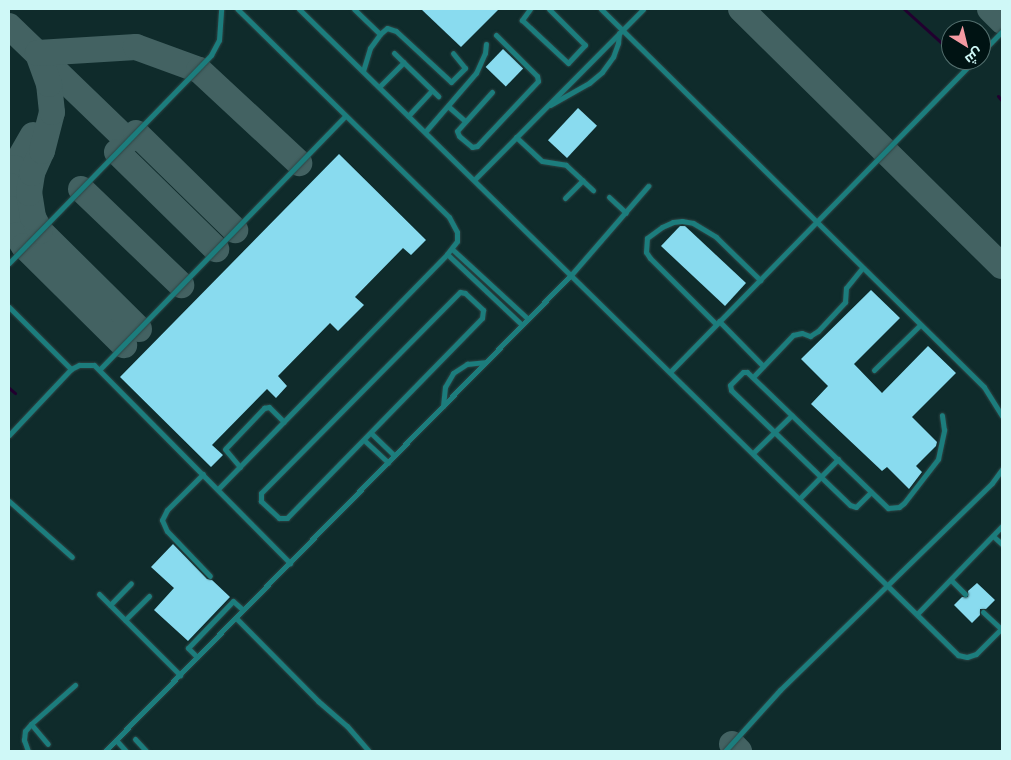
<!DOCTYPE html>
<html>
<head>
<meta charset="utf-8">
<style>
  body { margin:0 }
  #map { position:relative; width:1011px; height:760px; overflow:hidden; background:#0f2b2b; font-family:"Space Grotesk",Cairo,sans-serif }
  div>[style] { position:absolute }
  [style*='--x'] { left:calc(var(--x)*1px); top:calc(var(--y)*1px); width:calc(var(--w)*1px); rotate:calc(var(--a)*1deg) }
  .stream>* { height:3px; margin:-1.5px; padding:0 1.5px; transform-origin:1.5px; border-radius:1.5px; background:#21002f }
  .taxiway>* { height:26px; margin:-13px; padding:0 13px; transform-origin:13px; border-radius:13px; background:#436262 }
  .building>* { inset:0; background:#89dbef; transform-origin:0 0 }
  .roads { filter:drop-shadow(0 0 1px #2e4545) drop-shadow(0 0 1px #2e4545) }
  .lane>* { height:5px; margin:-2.5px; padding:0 2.5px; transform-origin:2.5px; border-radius:2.5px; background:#1c7d7d }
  span { translate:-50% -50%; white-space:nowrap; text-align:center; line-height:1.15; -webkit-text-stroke:5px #001313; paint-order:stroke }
  .frame { position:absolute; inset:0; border:10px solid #cff8f7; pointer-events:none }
  .north { position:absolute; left:941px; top:20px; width:50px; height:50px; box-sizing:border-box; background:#001313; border:1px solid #536f6e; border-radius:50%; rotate:144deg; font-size:14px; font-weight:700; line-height:20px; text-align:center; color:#cff8f7 }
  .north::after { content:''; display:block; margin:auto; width:18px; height:22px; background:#f49aa2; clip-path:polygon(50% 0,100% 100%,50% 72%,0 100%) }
</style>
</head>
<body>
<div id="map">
  <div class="stream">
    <i style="--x:904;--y:9;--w:55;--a:42.1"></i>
    <i style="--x:998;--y:96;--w:6;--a:51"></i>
    <i style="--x:9;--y:388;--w:8;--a:40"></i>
  </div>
  <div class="taxiway">
    <i style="--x:741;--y:9;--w:366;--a:44.6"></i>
    <i style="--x:990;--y:9;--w:17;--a:45"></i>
    <i style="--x:9;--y:26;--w:165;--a:44"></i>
    <i style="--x:136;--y:133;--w:139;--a:44.4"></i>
    <i style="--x:33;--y:135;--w:38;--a:120"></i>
    <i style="--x:14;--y:168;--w:18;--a:103"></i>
    <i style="--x:10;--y:186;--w:23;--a:88"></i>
    <i style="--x:11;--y:209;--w:27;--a:77"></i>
    <i style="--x:17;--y:235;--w:13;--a:58"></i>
    <i style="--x:24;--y:246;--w:141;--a:44.7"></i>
    <i style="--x:117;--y:152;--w:139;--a:44.4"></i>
    <i style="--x:81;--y:189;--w:139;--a:43.8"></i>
    <i style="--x:139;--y:329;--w:139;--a:-135.3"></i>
    <i style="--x:40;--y:231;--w:16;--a:-117"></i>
    <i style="--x:33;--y:217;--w:24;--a:-99"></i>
    <i style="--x:29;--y:193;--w:20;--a:-81"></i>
    <i style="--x:32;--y:173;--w:24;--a:-66"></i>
    <i style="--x:42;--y:151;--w:40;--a:-75.6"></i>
    <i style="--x:52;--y:112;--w:28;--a:-96"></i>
    <i style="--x:49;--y:84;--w:33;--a:-110"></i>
    <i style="--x:38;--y:53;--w:98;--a:-3.5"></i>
    <i style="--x:136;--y:47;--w:67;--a:20.1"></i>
    <i style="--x:199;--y:70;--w:137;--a:42.9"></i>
    <i style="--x:732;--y:744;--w:10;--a:45"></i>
  </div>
  <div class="building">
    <i style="clip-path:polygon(421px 9px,499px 9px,461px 47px)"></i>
    <i style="left:503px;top:49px;width:28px;height:25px;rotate:44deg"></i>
    <i style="left:578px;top:108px;width:26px;height:44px;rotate:43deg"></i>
    <i style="clip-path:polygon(339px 154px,426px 240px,411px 255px,403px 248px,355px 297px,364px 305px,338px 331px,330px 323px,278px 376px,287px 386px,276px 398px,267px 389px,212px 445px,223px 455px,211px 467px,120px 377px)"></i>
    <i style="clip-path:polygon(680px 226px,685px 226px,746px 283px,725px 306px,661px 246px)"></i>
    <i style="clip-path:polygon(871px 290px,900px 318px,854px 364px,882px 393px,928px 346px,956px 373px,912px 417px,937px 442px,936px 446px,916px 466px,922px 472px,909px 489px,887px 467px,882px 471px,811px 404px,828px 386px,801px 359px)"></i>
    <i style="clip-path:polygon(173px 544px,207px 579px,212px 580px,230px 597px,188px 641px,154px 610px,174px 588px,151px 567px)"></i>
    <i style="clip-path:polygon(977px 583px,995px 600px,986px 609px,980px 609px,980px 615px,972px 623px,954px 605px,962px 597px,968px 597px,968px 591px)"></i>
  </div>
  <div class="roads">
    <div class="lane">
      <i style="--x:299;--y:9;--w:923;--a:44.43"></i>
      <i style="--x:958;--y:655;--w:9;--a:13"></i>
      <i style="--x:967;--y:657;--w:9;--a:-18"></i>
      <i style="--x:976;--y:654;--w:37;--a:-45"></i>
      <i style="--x:354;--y:9;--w:36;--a:44"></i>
      <i style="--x:530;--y:9;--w:14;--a:126"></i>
      <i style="--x:522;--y:20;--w:63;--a:43.1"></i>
      <i style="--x:568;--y:63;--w:25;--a:-47"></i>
      <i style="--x:585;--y:45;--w:51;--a:-135"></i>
      <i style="--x:601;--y:9;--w:538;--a:44.62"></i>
      <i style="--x:984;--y:387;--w:34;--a:58"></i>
      <i style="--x:394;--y:53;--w:62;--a:44.3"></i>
      <i style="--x:981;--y:53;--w:30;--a:-46"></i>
      <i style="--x:363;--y:71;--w:24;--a:-73"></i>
      <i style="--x:370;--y:48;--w:17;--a:-54"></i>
      <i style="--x:380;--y:34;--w:9;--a:-41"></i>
      <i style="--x:387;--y:28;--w:9;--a:18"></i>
      <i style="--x:396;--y:31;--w:75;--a:42.8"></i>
      <i style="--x:451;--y:82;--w:20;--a:-45"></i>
      <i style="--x:465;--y:68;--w:19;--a:-129"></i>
      <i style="--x:379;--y:87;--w:35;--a:-45"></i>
      <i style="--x:492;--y:92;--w:52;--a:131.9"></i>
      <i style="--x:457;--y:131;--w:5;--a:68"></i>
      <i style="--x:459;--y:136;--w:17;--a:40"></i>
      <i style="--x:472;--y:147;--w:5;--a:-11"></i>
      <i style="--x:477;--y:146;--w:89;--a:-46.8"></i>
      <i style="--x:538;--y:81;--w:5;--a:-101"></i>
      <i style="--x:537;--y:76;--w:58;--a:-135"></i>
      <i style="--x:550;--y:105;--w:45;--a:-29.4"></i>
      <i style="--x:589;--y:83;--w:17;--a:-40"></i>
      <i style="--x:602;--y:72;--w:19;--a:-54"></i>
      <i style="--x:613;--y:57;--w:15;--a:-70"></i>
      <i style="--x:618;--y:43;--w:10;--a:-84"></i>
      <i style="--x:449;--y:107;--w:21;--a:41"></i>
      <i style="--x:408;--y:116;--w:35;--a:-47"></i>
      <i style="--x:425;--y:132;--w:78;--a:-49.2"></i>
      <i style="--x:476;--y:73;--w:22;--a:-66"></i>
      <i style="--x:485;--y:53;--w:9;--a:-84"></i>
      <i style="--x:516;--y:137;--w:35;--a:43"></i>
      <i style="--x:542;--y:161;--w:24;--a:9"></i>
      <i style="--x:566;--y:165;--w:37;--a:43"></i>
      <i style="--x:474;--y:180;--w:240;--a:-45.3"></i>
      <i style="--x:609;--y:197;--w:23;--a:43"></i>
      <i style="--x:565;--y:198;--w:25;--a:-45"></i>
      <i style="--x:452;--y:249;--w:103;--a:42.6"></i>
      <i style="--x:447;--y:254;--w:103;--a:43.4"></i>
      <i style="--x:9;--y:263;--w:290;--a:-45.8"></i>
      <i style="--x:211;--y:55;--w:17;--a:-62"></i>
      <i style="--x:219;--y:40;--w:31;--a:-86"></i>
      <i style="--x:460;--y:292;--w:5;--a:11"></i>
      <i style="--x:465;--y:293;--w:25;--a:43"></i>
      <i style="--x:483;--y:310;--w:8;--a:97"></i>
      <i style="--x:482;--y:318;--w:279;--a:134.3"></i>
      <i style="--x:287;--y:518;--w:8;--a:180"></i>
      <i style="--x:279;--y:518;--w:25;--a:-137"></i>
      <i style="--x:261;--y:501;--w:8;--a:-90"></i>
      <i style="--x:261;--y:493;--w:283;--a:-45.3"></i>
      <i style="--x:9;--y:307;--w:88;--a:45"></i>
      <i style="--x:719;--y:321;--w:63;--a:45.6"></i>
      <i style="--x:716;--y:324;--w:93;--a:-135"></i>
      <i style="--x:650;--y:258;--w:7;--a:-124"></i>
      <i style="--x:646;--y:252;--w:14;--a:-86"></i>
      <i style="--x:647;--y:238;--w:19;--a:-36"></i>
      <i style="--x:662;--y:227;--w:12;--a:-24"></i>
      <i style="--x:673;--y:222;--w:9;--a:-6"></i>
      <i style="--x:682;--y:221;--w:11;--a:10"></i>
      <i style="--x:693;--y:223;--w:27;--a:31"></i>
      <i style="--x:716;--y:237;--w:62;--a:44.3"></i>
      <i style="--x:100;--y:369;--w:352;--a:-45.9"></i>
      <i style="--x:874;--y:370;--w:64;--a:-44.4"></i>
      <i style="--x:670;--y:372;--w:436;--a:-45.7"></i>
      <i style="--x:753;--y:377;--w:58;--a:-46.4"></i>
      <i style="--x:793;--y:335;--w:9;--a:-13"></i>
      <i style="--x:802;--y:333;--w:9;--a:21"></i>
      <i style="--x:810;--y:336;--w:9;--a:-32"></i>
      <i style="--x:818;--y:331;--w:40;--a:-47"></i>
      <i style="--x:845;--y:302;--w:14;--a:-86"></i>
      <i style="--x:846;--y:288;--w:26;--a:-51"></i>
      <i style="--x:443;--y:406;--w:19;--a:-84"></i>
      <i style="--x:445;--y:387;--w:16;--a:-60"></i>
      <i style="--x:453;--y:373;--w:17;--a:-33"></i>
      <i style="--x:467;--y:364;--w:18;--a:-6"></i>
      <i style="--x:371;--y:433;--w:32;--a:44"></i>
      <i style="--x:9;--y:435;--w:91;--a:-46.8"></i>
      <i style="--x:71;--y:369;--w:9;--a:-27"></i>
      <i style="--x:79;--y:365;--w:15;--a:0"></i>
      <i style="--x:94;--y:365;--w:279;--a:45.3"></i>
      <i style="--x:364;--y:440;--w:33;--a:43"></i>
      <i style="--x:753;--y:453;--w:54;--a:-44.3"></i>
      <i style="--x:240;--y:467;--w:23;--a:-130"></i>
      <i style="--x:225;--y:449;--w:57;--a:-46.4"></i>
      <i style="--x:264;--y:408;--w:5;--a:-11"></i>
      <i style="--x:269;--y:407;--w:21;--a:45"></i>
      <i style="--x:203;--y:474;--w:51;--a:135"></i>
      <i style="--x:167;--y:510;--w:11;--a:117"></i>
      <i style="--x:162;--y:520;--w:12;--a:66"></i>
      <i style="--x:167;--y:531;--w:62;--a:46.3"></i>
      <i style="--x:218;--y:489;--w:328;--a:-45.7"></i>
      <i style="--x:447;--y:254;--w:16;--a:-52"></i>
      <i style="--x:457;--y:241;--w:9;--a:-90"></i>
      <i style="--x:457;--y:232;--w:17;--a:-118"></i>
      <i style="--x:449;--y:217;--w:297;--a:-135.5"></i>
      <i style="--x:871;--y:492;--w:21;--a:135"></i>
      <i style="--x:856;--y:507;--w:6;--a:-162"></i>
      <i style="--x:850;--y:505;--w:165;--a:-136"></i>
      <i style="--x:731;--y:390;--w:5;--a:-101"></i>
      <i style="--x:730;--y:385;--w:18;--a:-45"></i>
      <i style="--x:743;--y:372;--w:4;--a:0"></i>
      <i style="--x:747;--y:372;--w:196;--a:44"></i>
      <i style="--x:888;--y:508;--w:11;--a:-5"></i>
      <i style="--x:899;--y:507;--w:6;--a:-39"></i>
      <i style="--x:904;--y:503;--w:56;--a:-52.3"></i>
      <i style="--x:938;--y:459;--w:30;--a:-78"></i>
      <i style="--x:944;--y:430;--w:15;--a:-98"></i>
      <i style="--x:799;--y:499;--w:56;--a:-45.7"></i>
      <i style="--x:9;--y:501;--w:84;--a:41.6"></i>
      <i style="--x:993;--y:536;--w:12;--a:42"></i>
      <i style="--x:951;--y:580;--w:20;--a:45"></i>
      <i style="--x:99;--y:594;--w:115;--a:45"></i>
      <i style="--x:110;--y:605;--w:30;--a:-46"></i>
      <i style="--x:983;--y:612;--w:26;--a:43"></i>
      <i style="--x:917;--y:614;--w:122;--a:-46"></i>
      <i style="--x:236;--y:618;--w:117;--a:45.3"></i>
      <i style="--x:318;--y:701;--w:38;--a:41"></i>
      <i style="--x:347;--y:726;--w:33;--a:49"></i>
      <i style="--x:125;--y:620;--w:34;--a:-45"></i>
      <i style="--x:197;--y:657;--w:13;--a:-135"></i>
      <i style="--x:188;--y:648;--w:65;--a:-46.2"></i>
      <i style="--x:233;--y:601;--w:13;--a:42"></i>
      <i style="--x:31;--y:724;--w:26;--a:50"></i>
      <i style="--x:135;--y:739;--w:16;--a:47"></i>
      <i style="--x:116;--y:740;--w:15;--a:48"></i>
      <i style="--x:28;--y:751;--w:12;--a:-110"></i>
      <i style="--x:24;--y:740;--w:9;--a:-84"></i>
      <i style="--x:25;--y:731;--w:9;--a:-49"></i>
      <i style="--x:31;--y:724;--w:59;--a:-41.6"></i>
      <i style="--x:105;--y:751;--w:666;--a:-45.61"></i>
      <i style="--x:571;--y:275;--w:118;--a:-49.1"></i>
      <i style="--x:725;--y:751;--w:82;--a:-48"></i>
      <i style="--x:780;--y:690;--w:296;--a:-44.3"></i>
      <i style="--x:992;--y:483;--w:17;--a:-54"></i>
    </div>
  </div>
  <div class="frame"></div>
  <div class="north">ش</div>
</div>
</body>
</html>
